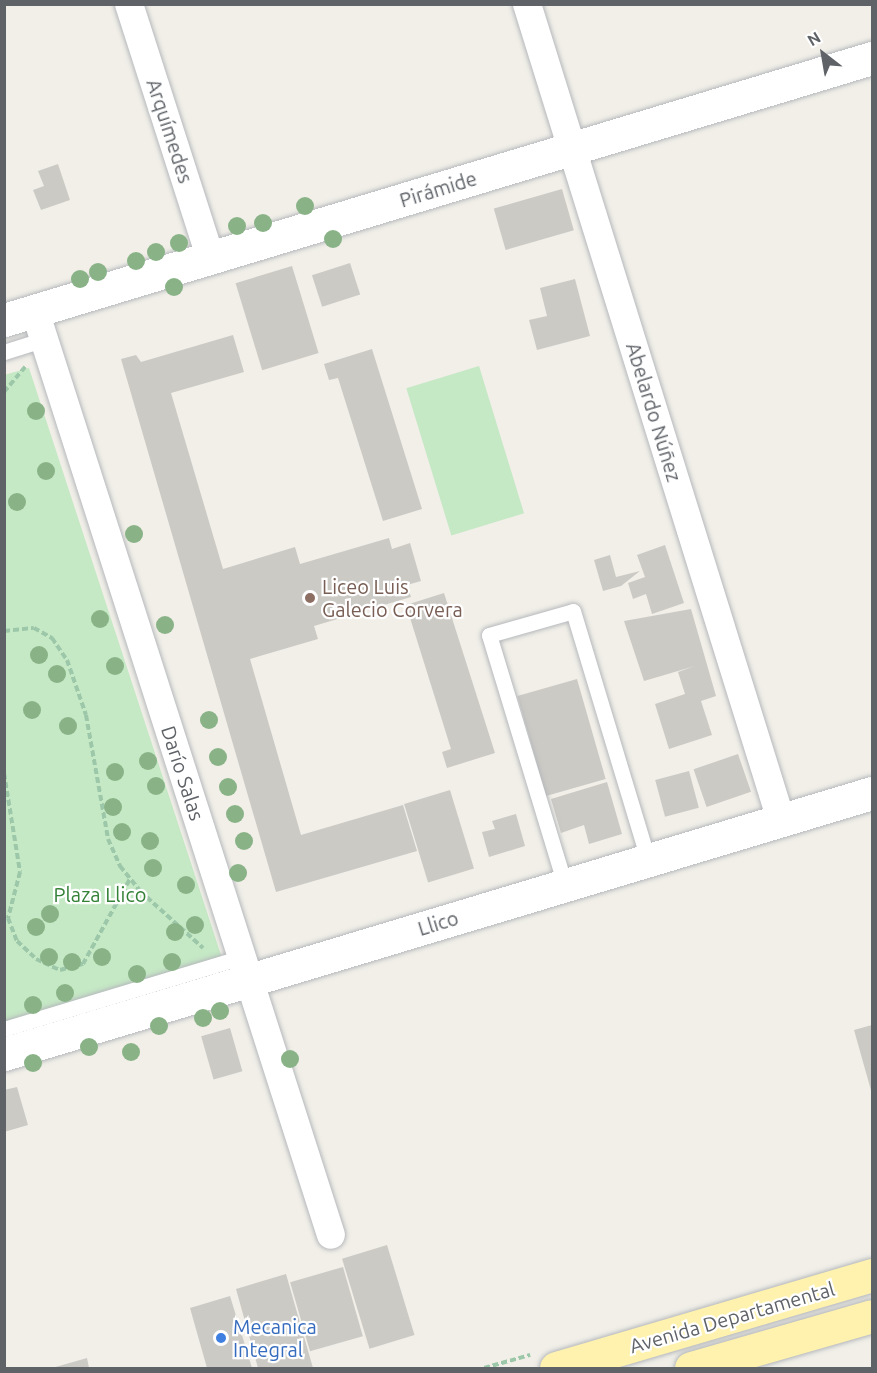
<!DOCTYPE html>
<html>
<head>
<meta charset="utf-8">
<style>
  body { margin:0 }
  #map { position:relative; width:877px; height:1373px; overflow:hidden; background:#f1efe8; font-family:Ubuntu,sans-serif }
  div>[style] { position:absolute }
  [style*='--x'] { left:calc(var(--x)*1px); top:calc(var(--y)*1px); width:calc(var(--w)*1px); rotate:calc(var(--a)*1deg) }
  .green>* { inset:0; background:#c5e8c5; transform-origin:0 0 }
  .building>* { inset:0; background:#cccac5; transform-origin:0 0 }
  .path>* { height:4px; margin-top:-2px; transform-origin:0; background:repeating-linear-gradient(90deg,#9cc7a9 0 6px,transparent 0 9px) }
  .roads { filter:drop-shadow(0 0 2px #b5b8bc) drop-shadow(0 0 2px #b5b8bc) }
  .service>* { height:15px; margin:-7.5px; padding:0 7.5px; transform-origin:7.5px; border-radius:7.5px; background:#fff }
  .minor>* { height:28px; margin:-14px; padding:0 14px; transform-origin:14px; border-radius:14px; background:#fff }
  .tertiary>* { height:33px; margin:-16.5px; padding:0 16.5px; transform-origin:16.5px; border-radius:16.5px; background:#fff }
  .primary>* { height:33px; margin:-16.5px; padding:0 16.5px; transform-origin:16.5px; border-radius:16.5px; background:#fff2af }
  .trees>* { width:18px; height:18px; margin:-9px; border-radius:50%; background:#89b387 }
  .dots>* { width:16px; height:16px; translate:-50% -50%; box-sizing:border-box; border:3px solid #fff; border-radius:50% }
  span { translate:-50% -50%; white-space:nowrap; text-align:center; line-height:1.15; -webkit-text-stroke:4.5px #fff; paint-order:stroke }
  .street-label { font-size:20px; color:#5f6368 }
  .education-label { font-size:20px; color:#785e54 }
  .left { translate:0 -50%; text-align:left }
  .park-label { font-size:20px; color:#348238 }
  .shop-label { font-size:20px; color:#366cbe }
  .frame { position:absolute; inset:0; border:6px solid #5f6368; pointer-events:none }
  .north { position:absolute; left:793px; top:24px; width:60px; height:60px; -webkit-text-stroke:4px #fff; paint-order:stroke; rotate:329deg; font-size:16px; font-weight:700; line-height:24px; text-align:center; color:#5f6368 }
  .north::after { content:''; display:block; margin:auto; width:21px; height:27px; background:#5f6368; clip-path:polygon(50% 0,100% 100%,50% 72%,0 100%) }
</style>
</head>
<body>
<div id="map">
  <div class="green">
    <i style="left:479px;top:366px;width:154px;height:76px;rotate:73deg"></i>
    <i style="clip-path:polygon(29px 368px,222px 958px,5px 1025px,4px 375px)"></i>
  </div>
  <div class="building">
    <i style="clip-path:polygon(58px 164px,70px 200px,41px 210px,33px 190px,44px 186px,38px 171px)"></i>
    <i style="left:562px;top:189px;width:43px;height:71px;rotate:74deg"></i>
    <i style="left:350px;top:263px;width:33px;height:40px;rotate:72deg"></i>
    <i style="left:292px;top:266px;width:91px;height:59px;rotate:73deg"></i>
    <i style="clip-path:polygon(575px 279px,590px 336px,537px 350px,529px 320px,547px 316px,540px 288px)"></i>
    <i style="clip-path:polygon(233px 335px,244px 372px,171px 393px,223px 569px,295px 547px,300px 564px,389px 538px,392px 549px,410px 543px,421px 581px,407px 585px,411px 597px,314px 626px,318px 639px,250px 659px,301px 835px,403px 805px,417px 851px,276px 892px,121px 359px,136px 355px,141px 362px)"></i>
    <i style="clip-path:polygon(372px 349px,422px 509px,383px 521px,338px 378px,329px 380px,324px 364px)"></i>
    <i style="clip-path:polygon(665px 545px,684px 603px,652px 614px,646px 594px,633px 599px,628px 583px,645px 577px,637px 555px)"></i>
    <i style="clip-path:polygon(610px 555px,616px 577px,640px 571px,621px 586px,603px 591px,594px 560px)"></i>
    <i style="clip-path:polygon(444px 593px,495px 753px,447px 768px,442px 752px,451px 749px,406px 605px)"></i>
    <i style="clip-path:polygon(691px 609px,716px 696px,701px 701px,712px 735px,669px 749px,655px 704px,685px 694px,678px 672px,695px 666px,644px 681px,624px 621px)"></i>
    <i style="left:577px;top:679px;width:104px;height:62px;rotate:74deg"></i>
    <i style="left:738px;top:754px;width:40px;height:47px;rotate:71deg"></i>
    <i style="left:689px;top:771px;width:38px;height:35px;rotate:75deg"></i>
    <i style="clip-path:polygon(607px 782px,622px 834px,589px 844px,584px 825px,561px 833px,551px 799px)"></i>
    <i style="left:450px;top:790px;width:82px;height:48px;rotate:73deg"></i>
    <i style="clip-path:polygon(516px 814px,525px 846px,489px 857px,482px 832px,495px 829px,492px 821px)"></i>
    <i style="clip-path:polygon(872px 1025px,872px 1094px,854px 1030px)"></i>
    <i style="left:230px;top:1028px;width:45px;height:30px;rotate:74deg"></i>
    <i style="clip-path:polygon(17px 1087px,28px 1125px,4px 1132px,4px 1090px)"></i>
    <i style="left:387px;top:1245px;width:94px;height:47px;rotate:73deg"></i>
    <i style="left:343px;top:1267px;width:72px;height:55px;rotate:74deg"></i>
    <i style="clip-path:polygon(286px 1274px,313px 1368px,258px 1368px,236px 1289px)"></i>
    <i style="clip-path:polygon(230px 1296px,252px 1368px,207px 1368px,190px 1308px)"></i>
    <i style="clip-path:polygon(87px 1358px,89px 1368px,52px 1368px)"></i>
  </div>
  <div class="path">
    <i style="--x:4;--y:392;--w:33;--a:-50"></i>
    <i style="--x:4;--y:631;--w:30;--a:-6"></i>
    <i style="--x:34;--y:628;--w:21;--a:29"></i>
    <i style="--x:52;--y:638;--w:27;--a:56"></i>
    <i style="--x:67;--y:660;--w:58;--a:70.9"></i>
    <i style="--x:86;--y:715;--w:126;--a:79.9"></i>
    <i style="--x:108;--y:839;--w:30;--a:66"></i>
    <i style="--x:120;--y:866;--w:32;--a:51"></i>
    <i style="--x:140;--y:891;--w:85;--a:42.1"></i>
    <i style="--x:4;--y:773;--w:100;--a:80.8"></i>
    <i style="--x:20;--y:872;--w:48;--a:104.6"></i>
    <i style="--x:8;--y:918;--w:25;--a:69"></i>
    <i style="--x:17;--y:941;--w:26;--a:43"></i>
    <i style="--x:36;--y:959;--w:26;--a:25"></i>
    <i style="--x:60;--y:970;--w:24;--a:-15"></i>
    <i style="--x:83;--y:964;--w:97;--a:-61.1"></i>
    <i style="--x:484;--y:1368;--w:48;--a:-15.8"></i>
  </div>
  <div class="roads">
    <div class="service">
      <i style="--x:4;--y:352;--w:43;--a:-17.6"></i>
      <i style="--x:565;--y:885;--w:261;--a:-106.9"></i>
      <i style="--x:489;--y:635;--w:87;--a:-15.9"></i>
      <i style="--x:573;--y:611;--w:260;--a:73.2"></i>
      <i style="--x:4;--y:1029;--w:249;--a:-16.8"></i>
    </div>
    <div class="minor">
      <i style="--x:129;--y:4;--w:266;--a:72.2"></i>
      <i style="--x:527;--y:4;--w:855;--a:72.71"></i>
      <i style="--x:35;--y:311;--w:970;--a:72.24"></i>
    </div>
    <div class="tertiary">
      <i style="--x:4;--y:320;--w:907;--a:-16.8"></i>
      <i style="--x:4;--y:1054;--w:906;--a:-16.74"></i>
    </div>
    <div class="primary">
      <i style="--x:556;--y:1368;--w:329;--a:-16.4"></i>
      <i style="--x:691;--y:1368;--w:188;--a:-16"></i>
    </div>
  </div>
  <div class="trees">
    <i style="left:305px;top:206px"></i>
    <i style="left:263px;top:223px"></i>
    <i style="left:237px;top:226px"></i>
    <i style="left:333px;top:239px"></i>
    <i style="left:179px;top:243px"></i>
    <i style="left:156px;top:252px"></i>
    <i style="left:136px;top:261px"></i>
    <i style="left:98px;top:272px"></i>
    <i style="left:80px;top:279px"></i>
    <i style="left:174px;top:287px"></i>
    <i style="left:36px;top:411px"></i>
    <i style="left:46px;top:471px"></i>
    <i style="left:17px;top:502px"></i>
    <i style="left:134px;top:534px"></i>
    <i style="left:100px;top:619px"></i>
    <i style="left:165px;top:625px"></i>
    <i style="left:39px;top:655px"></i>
    <i style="left:115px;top:666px"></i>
    <i style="left:57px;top:674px"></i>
    <i style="left:32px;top:710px"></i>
    <i style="left:209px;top:720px"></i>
    <i style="left:68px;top:726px"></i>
    <i style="left:218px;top:757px"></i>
    <i style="left:148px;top:761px"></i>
    <i style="left:115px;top:772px"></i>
    <i style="left:156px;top:786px"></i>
    <i style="left:228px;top:787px"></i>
    <i style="left:113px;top:807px"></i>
    <i style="left:235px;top:814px"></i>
    <i style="left:122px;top:832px"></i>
    <i style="left:150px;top:841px"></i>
    <i style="left:244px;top:841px"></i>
    <i style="left:153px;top:868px"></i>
    <i style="left:238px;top:873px"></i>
    <i style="left:186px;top:885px"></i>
    <i style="left:50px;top:914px"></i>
    <i style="left:195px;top:925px"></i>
    <i style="left:36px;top:927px"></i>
    <i style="left:175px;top:932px"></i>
    <i style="left:49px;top:957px"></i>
    <i style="left:102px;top:957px"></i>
    <i style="left:72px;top:962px"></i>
    <i style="left:172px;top:962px"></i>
    <i style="left:137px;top:974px"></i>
    <i style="left:65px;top:993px"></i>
    <i style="left:33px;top:1005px"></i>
    <i style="left:220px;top:1011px"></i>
    <i style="left:203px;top:1018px"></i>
    <i style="left:159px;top:1026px"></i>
    <i style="left:89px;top:1047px"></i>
    <i style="left:131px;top:1052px"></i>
    <i style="left:290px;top:1059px"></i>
    <i style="left:33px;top:1063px"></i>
  </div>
  <div class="dots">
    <i style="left:310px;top:598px;background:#8d6e63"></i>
    <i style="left:221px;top:1338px;background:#3f7fe0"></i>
  </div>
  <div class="street-label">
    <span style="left:170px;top:131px;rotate:72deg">Arquímedes</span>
    <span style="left:438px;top:189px;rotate:-17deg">Pirámide</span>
    <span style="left:654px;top:412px;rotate:73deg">Abelardo Núñez</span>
    <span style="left:183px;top:773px;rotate:72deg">Darío Salas</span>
    <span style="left:438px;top:923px;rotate:-17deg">Llico</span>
    <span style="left:732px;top:1317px;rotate:-16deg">Avenida Departamental</span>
  </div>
  <div class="education-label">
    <span class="left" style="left:322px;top:598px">Liceo Luis<br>Galecio Corvera</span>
  </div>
  <div class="park-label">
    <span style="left:100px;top:894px">Plaza Llico</span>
  </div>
  <div class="shop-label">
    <span class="left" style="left:233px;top:1338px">Mecanica<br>Integral</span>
  </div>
  <div class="frame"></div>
  <div class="north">N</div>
</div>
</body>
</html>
